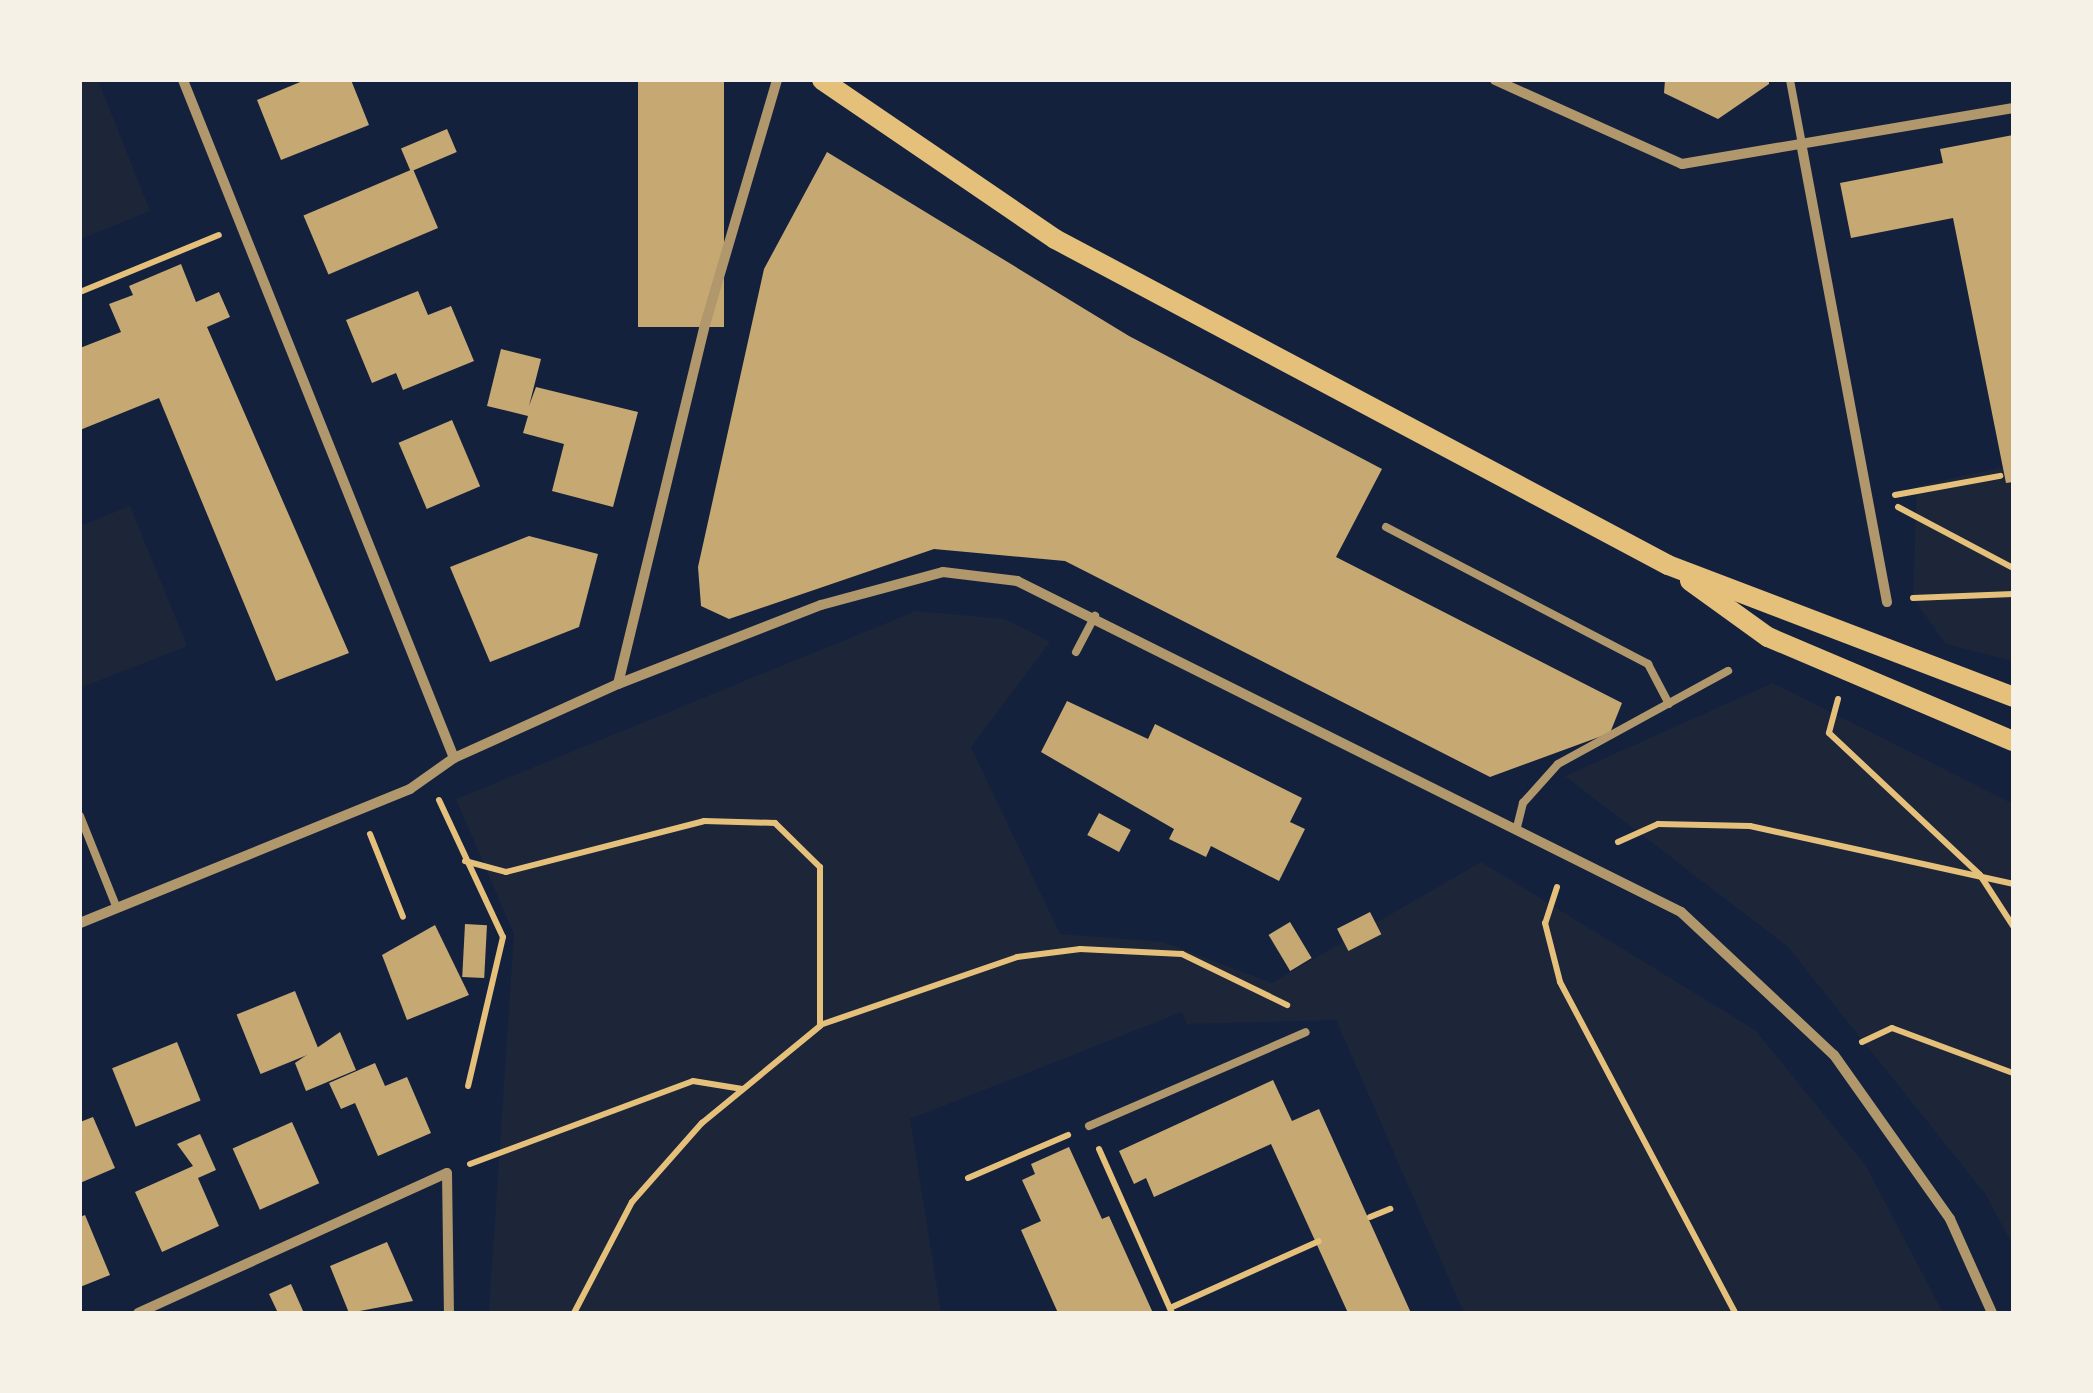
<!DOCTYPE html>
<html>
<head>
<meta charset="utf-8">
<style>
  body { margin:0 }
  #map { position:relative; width:2093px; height:1393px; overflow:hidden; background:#14213d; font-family:Jost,sans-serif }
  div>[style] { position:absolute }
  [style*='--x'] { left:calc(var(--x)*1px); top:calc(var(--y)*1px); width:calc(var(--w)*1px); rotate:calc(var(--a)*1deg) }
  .green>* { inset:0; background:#1d2539 }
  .building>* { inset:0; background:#c6a872; transform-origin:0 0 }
  .path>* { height:6px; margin:-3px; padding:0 3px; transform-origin:3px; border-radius:3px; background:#e5c07b }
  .service>* { height:8px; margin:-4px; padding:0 4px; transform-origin:4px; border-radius:4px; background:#b1986c }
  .minor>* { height:10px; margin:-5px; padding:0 5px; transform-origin:5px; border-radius:5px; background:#b1986c }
  .secondary>* { height:20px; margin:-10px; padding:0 10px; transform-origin:10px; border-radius:10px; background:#e5c07b }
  span { translate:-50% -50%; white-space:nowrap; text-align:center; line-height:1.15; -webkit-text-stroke:8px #f6f1e7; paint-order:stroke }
  .frame { position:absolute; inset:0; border:82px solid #f6f1e7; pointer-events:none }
</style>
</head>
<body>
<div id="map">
  <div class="green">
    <i style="clip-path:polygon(80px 80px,98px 80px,150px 211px,80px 239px)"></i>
    <i style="clip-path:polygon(2013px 465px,2013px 661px,1946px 644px,1913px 598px,1917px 486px)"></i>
    <i style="clip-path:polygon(130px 506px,187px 646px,80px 688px,80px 526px)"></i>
    <i style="clip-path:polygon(916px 611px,1005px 619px,1050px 642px,971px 747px,1060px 934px,1163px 942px,1272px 983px,1481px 862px,1755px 1030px,1866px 1166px,1943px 1313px,1464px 1313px,1336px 1020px,1187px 1024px,1182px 1012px,910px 1119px,941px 1313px,489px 1313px,514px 934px,456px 799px)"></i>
    <i style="clip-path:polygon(1773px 683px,2013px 804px,2013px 1246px,1986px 1195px,1788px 947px,1565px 776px)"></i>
  </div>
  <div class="building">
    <i style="clip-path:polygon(305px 80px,351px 80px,369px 125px,281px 160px,257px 100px)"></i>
    <i style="left:638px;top:80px;width:86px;height:247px"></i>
    <i style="clip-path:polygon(1665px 80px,1769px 80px,1769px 84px,1718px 119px,1664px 93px)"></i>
    <i style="left:447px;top:129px;width:25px;height:50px;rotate:67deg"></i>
    <i style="clip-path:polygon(2013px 135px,2013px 482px,2006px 483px,1953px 218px,1851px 238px,1840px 183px,1943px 163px,1940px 149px)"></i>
    <i style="clip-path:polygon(827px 152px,1129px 336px,1382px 469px,1336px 557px,1622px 703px,1610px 733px,1490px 777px,1065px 561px,934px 549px,729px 619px,701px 606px,698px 567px,764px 269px)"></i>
    <i style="left:413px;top:169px;width:64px;height:119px;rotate:67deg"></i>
    <i style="clip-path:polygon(181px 264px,196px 302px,219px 292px,230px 317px,207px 327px,349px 653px,276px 681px,159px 398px,80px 430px,80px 348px,121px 332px,109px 304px,133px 295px,129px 286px)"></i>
    <i style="clip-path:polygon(418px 291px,428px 315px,451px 306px,474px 361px,403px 390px,396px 373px,372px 383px,346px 320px)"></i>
    <i style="clip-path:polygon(501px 349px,541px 359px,529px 406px,536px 387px,638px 412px,613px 507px,552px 491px,564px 444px,523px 433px,528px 416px,487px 406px)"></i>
    <i style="left:452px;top:420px;width:72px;height:58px;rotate:67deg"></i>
    <i style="clip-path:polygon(529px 536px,598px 554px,579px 627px,490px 662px,450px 567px)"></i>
    <i style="clip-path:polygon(1067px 701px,1148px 739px,1155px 724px,1302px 798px,1290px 822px,1305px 829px,1279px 881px,1211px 846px,1206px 857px,1169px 839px,1174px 829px,1041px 752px)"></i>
    <i style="left:1099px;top:813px;width:36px;height:25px;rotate:28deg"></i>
    <i style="left:1370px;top:912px;width:25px;height:37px;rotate:63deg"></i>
    <i style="left:1290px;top:922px;width:42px;height:25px;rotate:59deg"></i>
    <i style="left:465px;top:924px;width:22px;height:53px;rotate:3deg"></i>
    <i style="clip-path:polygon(435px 925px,469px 995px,407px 1020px,382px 955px)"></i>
    <i style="left:295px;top:991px;width:64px;height:63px;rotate:68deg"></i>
    <i style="clip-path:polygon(340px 1032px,356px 1070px,306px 1091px,295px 1063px)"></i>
    <i style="left:177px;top:1042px;width:63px;height:70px;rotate:68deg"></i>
    <i style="clip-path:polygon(375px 1063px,385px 1086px,407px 1077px,431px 1133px,378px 1156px,355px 1103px,341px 1109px,329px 1083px)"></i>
    <i style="clip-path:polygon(1273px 1080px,1292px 1121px,1319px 1109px,1411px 1313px,1348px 1313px,1271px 1144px,1154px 1197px,1146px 1178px,1134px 1184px,1119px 1151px)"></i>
    <i style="clip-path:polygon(93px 1117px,115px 1168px,80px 1183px,80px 1122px)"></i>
    <i style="left:292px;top:1122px;width:67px;height:65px;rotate:66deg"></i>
    <i style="clip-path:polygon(200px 1134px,216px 1170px,198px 1178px,219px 1226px,162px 1252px,135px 1192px,193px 1166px,177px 1144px)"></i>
    <i style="clip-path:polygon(1069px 1147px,1102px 1219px,1109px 1216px,1153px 1313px,1058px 1313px,1021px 1230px,1041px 1221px,1022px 1180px,1035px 1174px,1031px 1164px)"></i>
    <i style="clip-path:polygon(85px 1215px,110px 1275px,80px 1287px,80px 1217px)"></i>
    <i style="clip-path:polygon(387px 1242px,413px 1301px,349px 1313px,330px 1266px)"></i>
    <i style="clip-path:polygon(291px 1284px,304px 1313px,278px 1313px,269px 1294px)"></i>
  </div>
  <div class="path">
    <i style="--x:80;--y:292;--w:150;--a:-22.3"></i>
    <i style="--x:1895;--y:495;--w:107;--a:-10.3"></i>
    <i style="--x:1898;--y:507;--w:130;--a:27.9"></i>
    <i style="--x:1913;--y:598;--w:100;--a:-2.3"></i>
    <i style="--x:1838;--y:699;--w:35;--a:105"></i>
    <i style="--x:1829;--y:733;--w:207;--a:43.2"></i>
    <i style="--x:1980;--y:875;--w:61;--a:57.1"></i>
    <i style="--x:439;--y:800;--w:151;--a:65"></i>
    <i style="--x:503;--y:937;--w:153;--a:103.2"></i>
    <i style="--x:370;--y:834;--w:89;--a:68.3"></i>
    <i style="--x:1618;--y:842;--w:44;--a:-24.2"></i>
    <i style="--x:1658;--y:824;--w:92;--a:1.2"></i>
    <i style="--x:1750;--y:826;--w:269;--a:12.4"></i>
    <i style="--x:465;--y:861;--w:42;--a:15"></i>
    <i style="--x:506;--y:872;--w:204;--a:-14.4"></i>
    <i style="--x:704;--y:821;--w:71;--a:1.6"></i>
    <i style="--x:775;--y:823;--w:63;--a:44.4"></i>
    <i style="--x:820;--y:867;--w:158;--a:90"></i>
    <i style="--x:820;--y:1025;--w:208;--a:-19"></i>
    <i style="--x:1017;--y:957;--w:64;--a:-7.2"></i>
    <i style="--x:1080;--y:949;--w:102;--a:2.8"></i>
    <i style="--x:1182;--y:954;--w:117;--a:25.9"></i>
    <i style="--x:1557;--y:887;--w:38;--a:108"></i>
    <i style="--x:1545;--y:923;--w:61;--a:75.7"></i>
    <i style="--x:1560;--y:982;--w:374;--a:62.1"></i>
    <i style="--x:1862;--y:1042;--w:33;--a:-25"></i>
    <i style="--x:1892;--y:1028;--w:129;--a:20.4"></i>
    <i style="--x:1099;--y:1149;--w:180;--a:66"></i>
    <i style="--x:470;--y:1164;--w:238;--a:-20.4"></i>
    <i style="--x:693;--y:1081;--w:50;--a:9.3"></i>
    <i style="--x:968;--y:1178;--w:109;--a:-23.3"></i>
    <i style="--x:1370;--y:1217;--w:22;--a:-22"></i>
    <i style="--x:1170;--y:1308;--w:163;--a:-24.2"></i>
    <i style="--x:574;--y:1313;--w:125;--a:-62.4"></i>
    <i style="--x:632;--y:1202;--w:106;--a:-48.5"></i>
    <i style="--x:702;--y:1123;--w:153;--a:-39.4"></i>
  </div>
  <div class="service">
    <i style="--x:1790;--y:80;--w:65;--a:79.4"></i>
    <i style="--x:1386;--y:527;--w:296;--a:27.6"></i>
    <i style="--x:1648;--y:664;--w:45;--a:62.3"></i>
    <i style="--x:1076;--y:652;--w:41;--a:-62.2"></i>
    <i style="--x:80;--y:816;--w:97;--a:68.2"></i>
    <i style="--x:1517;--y:827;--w:25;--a:-76"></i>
    <i style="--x:1523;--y:803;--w:52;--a:-48.1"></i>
    <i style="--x:1558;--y:764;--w:194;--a:-28.7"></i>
    <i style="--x:1089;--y:1126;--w:236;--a:-23.4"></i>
  </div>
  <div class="minor">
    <i style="--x:183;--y:80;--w:730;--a:68.21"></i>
    <i style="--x:1495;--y:80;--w:205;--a:24.2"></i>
    <i style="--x:1682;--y:164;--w:336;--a:-9.6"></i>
    <i style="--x:1802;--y:148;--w:462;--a:79.4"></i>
    <i style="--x:618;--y:684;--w:366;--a:-76.4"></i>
    <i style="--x:704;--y:328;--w:259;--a:-73.6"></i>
    <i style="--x:80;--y:923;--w:356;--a:-22.1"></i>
    <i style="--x:410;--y:789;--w:54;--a:-35.2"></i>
    <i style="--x:454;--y:758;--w:180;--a:-24.3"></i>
    <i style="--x:618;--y:684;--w:218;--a:-21.3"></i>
    <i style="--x:821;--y:605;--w:126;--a:-15.1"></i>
    <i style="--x:943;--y:572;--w:75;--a:6.9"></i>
    <i style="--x:1017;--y:581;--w:742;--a:26.5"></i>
    <i style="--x:1681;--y:912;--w:209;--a:43.1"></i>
    <i style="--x:1834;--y:1055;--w:201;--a:54.7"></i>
    <i style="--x:1950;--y:1219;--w:103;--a:65.9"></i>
    <i style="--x:138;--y:1313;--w:339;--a:-24.4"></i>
    <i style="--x:447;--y:1173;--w:140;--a:89.2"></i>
  </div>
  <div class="secondary">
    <i style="--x:822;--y:80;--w:282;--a:34.3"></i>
    <i style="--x:1055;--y:239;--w:694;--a:28"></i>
    <i style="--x:1668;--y:565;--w:369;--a:20.9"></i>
    <i style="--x:1690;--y:581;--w:96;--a:35.7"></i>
    <i style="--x:1768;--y:637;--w:266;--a:23"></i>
  </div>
  <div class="frame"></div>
</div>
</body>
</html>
